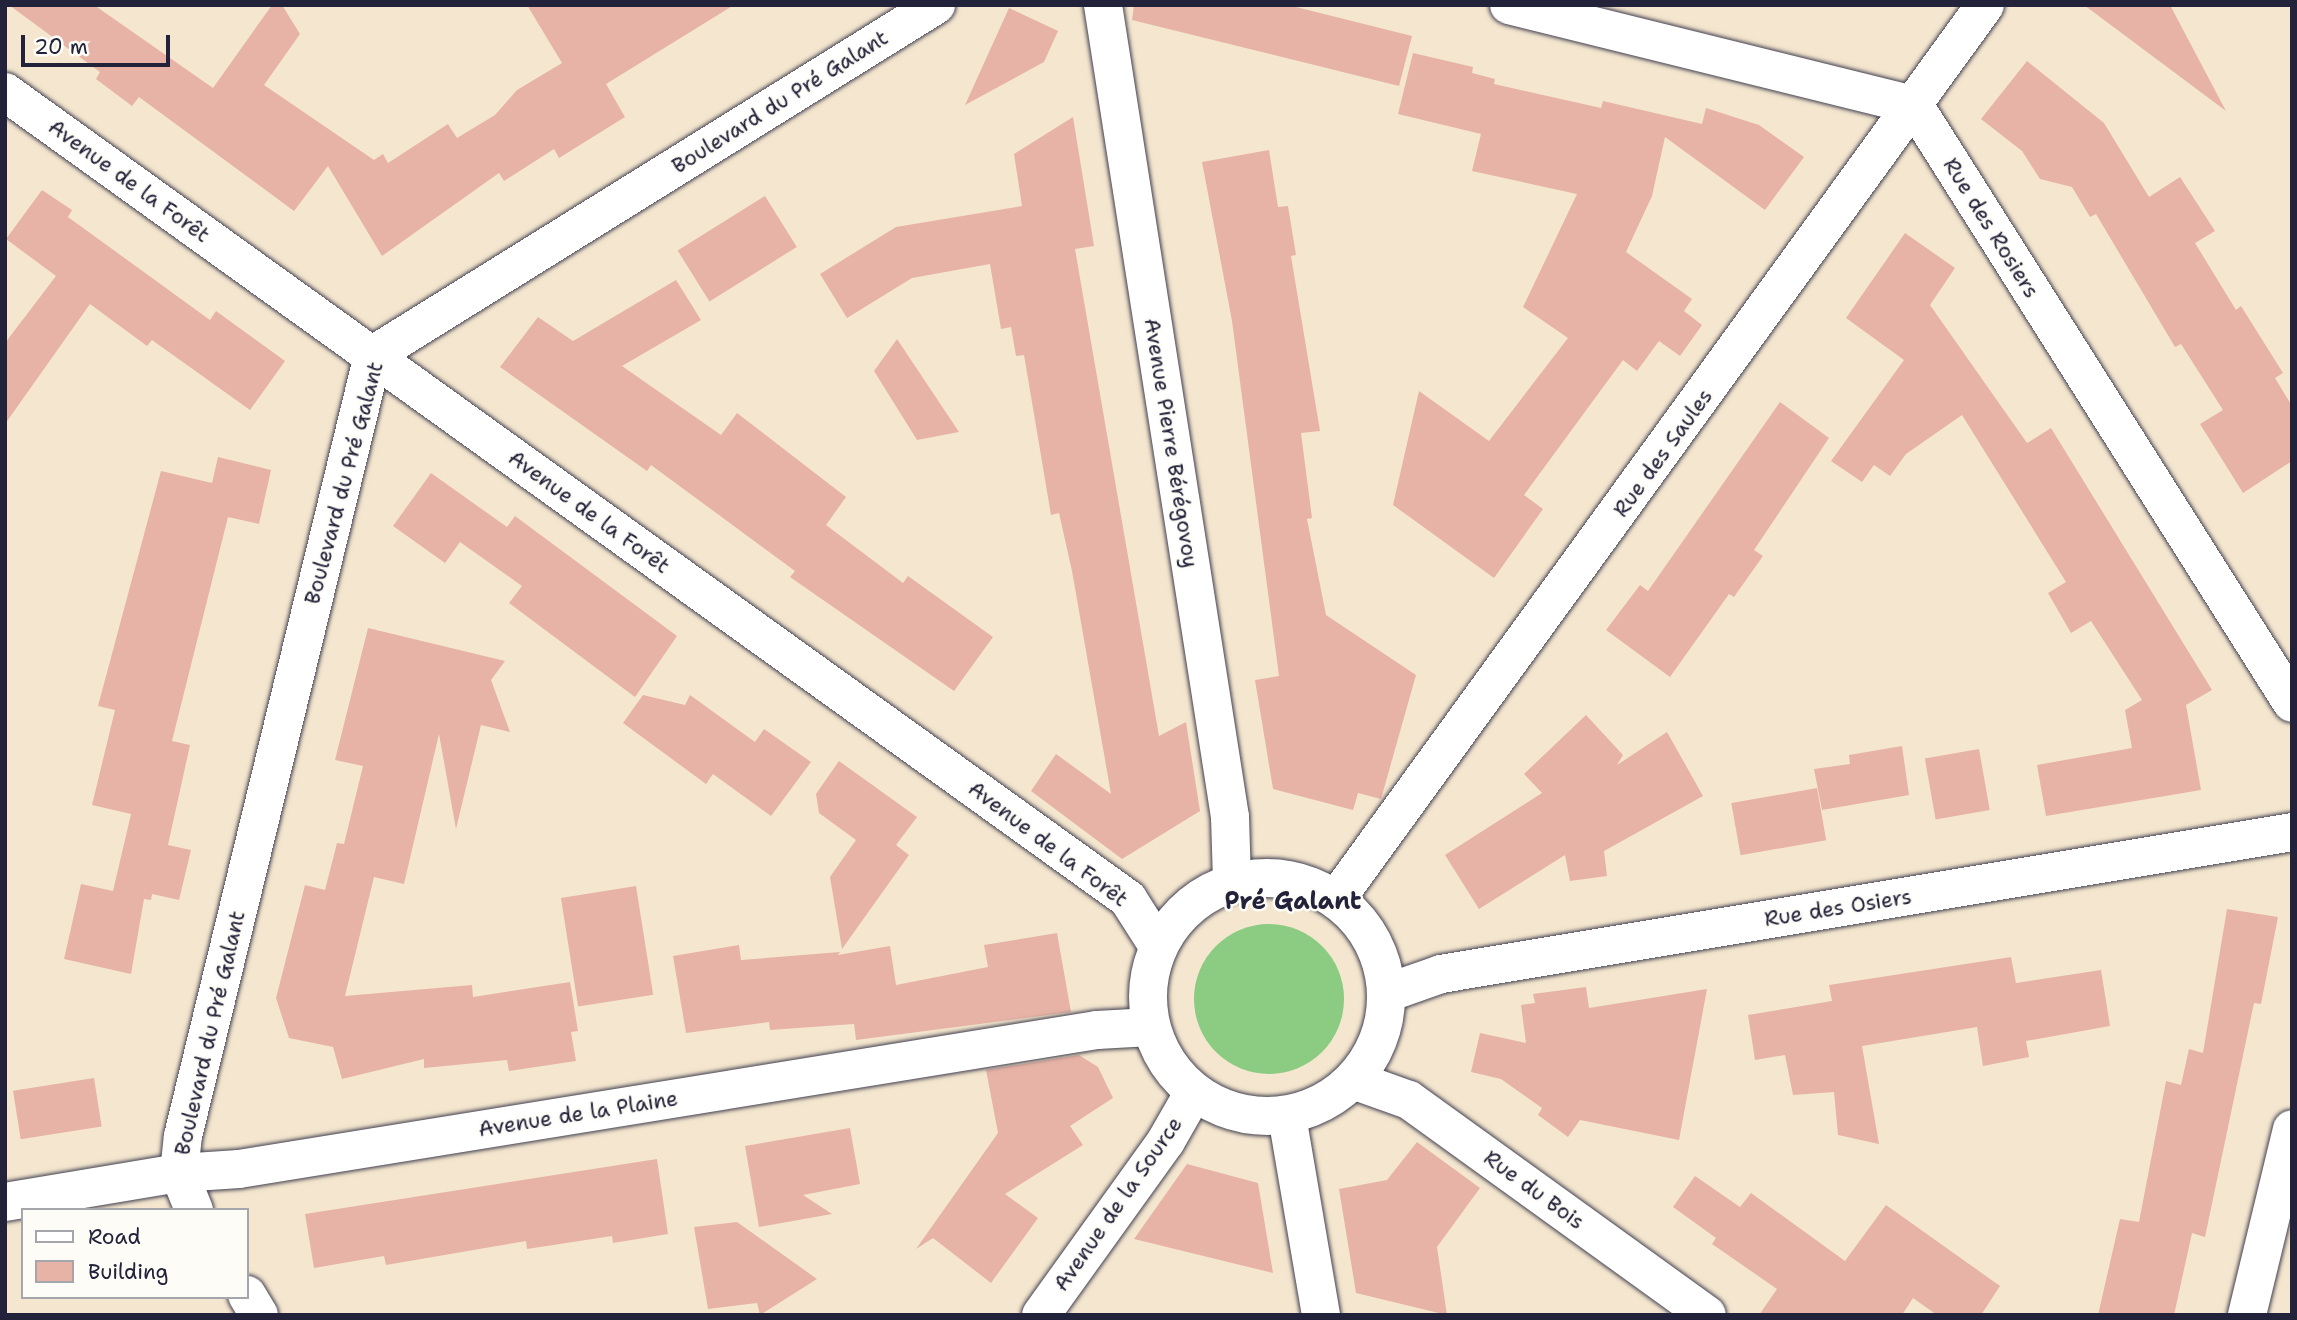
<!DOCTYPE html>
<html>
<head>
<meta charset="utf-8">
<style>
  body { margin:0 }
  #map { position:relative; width:2297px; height:1320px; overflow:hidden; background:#f5e7cf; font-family:"Shantell Sans",sans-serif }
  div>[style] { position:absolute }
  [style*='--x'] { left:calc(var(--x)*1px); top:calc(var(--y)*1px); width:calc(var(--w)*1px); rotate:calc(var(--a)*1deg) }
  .green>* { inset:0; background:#8bcb82 }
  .round { border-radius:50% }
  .building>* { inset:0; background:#e7b3a6; transform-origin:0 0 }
  .roads { filter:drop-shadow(0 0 2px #424051) drop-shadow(0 0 2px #424051) }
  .minor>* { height:38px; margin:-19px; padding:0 19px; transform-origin:19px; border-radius:19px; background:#fff }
  .minor>.ring { margin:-19px; padding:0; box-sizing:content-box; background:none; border:38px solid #fff; border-radius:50% }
  span { translate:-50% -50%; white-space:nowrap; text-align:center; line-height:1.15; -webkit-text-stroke:5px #fdfcf7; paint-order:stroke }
  .street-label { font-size:21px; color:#22223b }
  .quarter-label { font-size:24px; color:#22223b; font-weight:700 }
  .frame { position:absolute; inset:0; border:7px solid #22223b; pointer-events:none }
  .legend { position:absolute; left:21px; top:1208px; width:228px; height:91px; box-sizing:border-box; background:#fdfcf7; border:2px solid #a5a5ac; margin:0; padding:9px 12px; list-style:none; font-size:21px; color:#22223b }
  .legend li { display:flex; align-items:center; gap:14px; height:35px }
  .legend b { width:35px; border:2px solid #a5a5ac }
  .scale { position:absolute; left:21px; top:35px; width:149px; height:32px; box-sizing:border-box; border:4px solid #22223b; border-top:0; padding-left:9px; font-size:21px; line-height:24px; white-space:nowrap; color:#22223b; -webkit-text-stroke:5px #fdfcf7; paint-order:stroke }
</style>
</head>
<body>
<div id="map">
  <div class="green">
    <i class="round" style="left:1194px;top:924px;width:150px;height:150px"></i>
  </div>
  <div class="building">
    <i style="clip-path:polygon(9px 5px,94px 5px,213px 88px,272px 5px,282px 5px,300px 34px,264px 85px,374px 160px,383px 154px,388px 163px,448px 124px,457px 138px,495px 115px,517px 90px,562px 63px,527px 5px,734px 5px,606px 84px,625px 117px,559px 158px,554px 149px,504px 181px,499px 173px,382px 256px,328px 166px,294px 211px,139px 97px,132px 106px,96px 79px,100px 72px)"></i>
    <i style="clip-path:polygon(1134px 5px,1288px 5px,1412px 36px,1399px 86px,1132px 20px)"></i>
    <i style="clip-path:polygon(2084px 5px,2170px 5px,2226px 111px)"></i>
    <i style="clip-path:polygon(1009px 8px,1058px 31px,1044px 62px,965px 105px)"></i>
    <i style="clip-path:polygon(1413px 53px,1473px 67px,1472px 73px,1495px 79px,1494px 84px,1601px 108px,1603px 101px,1702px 124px,1706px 108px,1759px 125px,1804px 157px,1765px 210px,1665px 137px,1652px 196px,1626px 252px,1692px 299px,1684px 311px,1702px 325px,1680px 356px,1659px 341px,1637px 371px,1623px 360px,1524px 495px,1543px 509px,1494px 578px,1393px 505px,1419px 391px,1489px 441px,1568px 338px,1523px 307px,1577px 194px,1472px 171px,1481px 134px,1398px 114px)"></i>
    <i style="clip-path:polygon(2027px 61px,2104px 123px,2149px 197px,2180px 177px,2215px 231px,2195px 243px,2236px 310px,2241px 306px,2283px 373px,2275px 378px,2292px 406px,2292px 461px,2243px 493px,2200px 424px,2223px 410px,2181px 344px,2175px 347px,2096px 214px,2090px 217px,2072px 187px,2040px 179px,2022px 151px,1981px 119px)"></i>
    <i style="clip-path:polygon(1073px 117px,1094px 246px,1075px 249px,1159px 736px,1186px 722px,1200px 811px,1122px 859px,1031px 791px,1056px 754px,1111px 794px,1072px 571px,1059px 513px,1051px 515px,1024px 355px,1016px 356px,1011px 327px,1001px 329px,990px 264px,912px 278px,847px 318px,820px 274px,896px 227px,1022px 206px,1014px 154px)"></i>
    <i style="clip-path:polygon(1269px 150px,1278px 207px,1288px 206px,1296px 255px,1291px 256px,1320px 431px,1301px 433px,1312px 518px,1307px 519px,1326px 615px,1416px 675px,1381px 799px,1358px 793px,1353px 810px,1273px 789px,1255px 680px,1279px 676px,1232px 321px,1202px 162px)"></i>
    <i style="clip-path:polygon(42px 190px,72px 210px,68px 217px,210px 320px,216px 311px,285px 361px,250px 410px,152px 340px,147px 346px,90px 304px,5px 424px,5px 343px,56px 276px,6px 239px)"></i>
    <i style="left:765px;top:196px;width:60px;height:103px;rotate:58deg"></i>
    <i style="clip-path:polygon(1905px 233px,1955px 268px,1930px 305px,2027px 443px,2051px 428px,2212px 690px,2186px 705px,2201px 790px,2046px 816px,2037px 765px,2132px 748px,2125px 710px,2142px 700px,2091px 621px,2071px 633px,2048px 593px,2066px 582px,1962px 415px,1906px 454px,1890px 476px,1874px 465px,1862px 482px,1831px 461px,1904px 360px,1846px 318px)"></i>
    <i style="clip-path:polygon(676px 280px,701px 320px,622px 366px,721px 435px,737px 413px,846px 497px,826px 525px,903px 583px,908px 576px,993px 637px,954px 691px,790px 577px,795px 571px,651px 465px,647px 471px,500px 367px,538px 317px,573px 341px)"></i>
    <i style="clip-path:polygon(897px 339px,959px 432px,917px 440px,874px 371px)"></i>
    <i style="clip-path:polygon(1780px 402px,1829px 438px,1754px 550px,1763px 556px,1734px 597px,1729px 594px,1670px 677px,1606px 630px,1640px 585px,1648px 591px)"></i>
    <i style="clip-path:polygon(218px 457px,271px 470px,259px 524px,228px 517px,172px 741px,190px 745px,168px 845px,191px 850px,179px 900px,152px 894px,151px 900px,144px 899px,131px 974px,64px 959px,81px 884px,113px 891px,131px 814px,92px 805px,115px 710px,98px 706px,161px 471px,212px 483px)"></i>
    <i style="clip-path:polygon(431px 473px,507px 527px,515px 516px,677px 636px,635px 697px,509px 603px,522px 586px,460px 542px,445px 563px,393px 526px)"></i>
    <i style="clip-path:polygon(368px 628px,505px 661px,491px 680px,510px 732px,481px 725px,456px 829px,439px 734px,404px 884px,374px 877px,345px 996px,472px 985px,473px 997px,570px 982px,578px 1031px,571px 1032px,576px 1061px,509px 1071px,507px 1060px,424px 1068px,424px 1059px,342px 1079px,333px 1047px,289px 1038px,276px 998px,305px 885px,325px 890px,337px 843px,344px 844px,363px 766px,335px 760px)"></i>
    <i style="clip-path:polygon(643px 695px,685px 705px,690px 695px,755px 742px,764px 729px,811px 762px,771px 816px,713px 774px,706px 784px,623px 723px)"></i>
    <i style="clip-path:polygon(1586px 715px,1623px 755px,1617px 765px,1667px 732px,1703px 796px,1604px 851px,1607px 876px,1570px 881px,1565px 855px,1479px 909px,1445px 855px,1542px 793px,1524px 774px)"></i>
    <i style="clip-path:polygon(1902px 746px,1909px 795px,1822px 810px,1814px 769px,1850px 764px,1849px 755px)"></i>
    <i style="left:1979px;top:749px;width:62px;height:55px;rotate:80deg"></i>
    <i style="clip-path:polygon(839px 761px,917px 817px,896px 845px,909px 855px,842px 949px,830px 877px,856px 840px,819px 813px,816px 794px)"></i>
    <i style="left:1817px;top:788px;width:53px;height:87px;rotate:80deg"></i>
    <i style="left:636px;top:886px;width:110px;height:76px;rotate:81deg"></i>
    <i style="clip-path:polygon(2227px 909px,2278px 917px,2261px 1004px,2254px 1003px,2205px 1237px,2192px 1233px,2174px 1315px,2098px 1315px,2120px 1219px,2139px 1222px,2166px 1081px,2181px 1085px,2189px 1049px,2203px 1053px)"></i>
    <i style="clip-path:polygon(1057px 933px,1071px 1012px,856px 1040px,854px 1024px,770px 1030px,769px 1022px,686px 1033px,673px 956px,739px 945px,741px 960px,840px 952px,838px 955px,890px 946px,896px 985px,988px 967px,984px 945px)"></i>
    <i style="clip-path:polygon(2011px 957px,2016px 983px,2101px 970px,2110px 1026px,2026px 1041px,2029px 1057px,1983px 1066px,1977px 1027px,1862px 1046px,1879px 1144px,1838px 1135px,1834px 1092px,1793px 1095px,1785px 1055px,1755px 1060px,1748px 1015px,1832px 1001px,1829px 985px)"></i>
    <i style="clip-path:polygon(1586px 987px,1589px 1008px,1707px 989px,1679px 1140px,1580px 1120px,1568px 1137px,1538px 1115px,1542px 1108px,1501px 1079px,1471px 1072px,1480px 1033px,1526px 1043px,1521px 1005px,1535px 1003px,1533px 994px)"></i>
    <i style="clip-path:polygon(1079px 1055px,1098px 1067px,1113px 1098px,1070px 1126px,1083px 1145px,1005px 1194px,1038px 1218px,991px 1283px,933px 1238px,916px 1249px,998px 1133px,986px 1070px)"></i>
    <i style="left:94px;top:1078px;width:49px;height:82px;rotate:81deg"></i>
    <i style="clip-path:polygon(850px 1128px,860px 1184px,803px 1195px,832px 1214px,759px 1227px,745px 1146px)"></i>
    <i style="clip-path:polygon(1417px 1142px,1480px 1188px,1437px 1247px,1447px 1315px,1356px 1293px,1339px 1189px,1387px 1180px)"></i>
    <i style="clip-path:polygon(657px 1159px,668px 1234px,613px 1243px,612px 1236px,527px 1249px,526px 1241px,386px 1265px,384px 1256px,314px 1268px,305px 1214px)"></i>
    <i style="clip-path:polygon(1187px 1164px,1258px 1183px,1273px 1273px,1134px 1239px)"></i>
    <i style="clip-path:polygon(1695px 1176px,1740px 1207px,1751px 1193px,1845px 1261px,1886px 1205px,2000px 1286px,1981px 1315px,1937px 1315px,1913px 1298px,1902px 1315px,1759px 1315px,1777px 1289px,1712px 1244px,1716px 1238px,1673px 1207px)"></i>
    <i style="clip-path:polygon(737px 1222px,817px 1279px,760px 1315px,757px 1303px,708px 1309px,694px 1227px)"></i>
  </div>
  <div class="roads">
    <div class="minor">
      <i style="--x:1103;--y:5;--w:822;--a:81.11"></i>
      <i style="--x:1230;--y:817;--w:65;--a:88.2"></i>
      <i style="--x:1509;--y:5;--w:417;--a:13.9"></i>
      <i style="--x:1914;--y:105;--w:707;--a:57.7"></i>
      <i style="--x:5;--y:92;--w:1383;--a:35.7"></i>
      <i style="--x:1128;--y:899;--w:56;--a:57.4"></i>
      <i class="ring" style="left:1148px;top:878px;width:200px;height:200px"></i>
      <i style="--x:1337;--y:898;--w:1103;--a:-54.03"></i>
      <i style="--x:1387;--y:993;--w:57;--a:-19.4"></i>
      <i style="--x:1441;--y:974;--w:863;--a:-9.47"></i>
      <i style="--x:1353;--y:1080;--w:59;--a:19.7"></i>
      <i style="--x:1409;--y:1100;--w:367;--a:35.8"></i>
      <i style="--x:1287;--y:1116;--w:202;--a:80.3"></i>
      <i style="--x:5;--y:1202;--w:176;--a:-9.5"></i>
      <i style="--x:179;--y:1173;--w:60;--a:-3.8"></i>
      <i style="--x:239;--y:1169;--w:869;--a:-9.2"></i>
      <i style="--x:1097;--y:1030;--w:54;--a:-3.2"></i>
      <i style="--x:194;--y:1210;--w:40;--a:-112"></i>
      <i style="--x:179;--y:1173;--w:37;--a:-84"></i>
      <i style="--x:183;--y:1136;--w:804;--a:-76.33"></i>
      <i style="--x:373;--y:355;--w:663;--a:-31.87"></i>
      <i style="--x:247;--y:1295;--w:23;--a:59"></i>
      <i style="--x:1041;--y:1315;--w:214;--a:-54.3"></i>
      <i style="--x:1166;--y:1141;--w:56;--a:-60.3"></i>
      <i style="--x:2247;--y:1315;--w:191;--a:-76.4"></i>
    </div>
  </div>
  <div class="street-label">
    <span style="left:780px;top:102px;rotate:-32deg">Boulevard du Pré Galant</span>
    <span style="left:129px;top:181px;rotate:36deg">Avenue de la Forêt</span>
    <span style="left:1991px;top:228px;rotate:58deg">Rue des Rosiers</span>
    <span style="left:1171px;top:443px;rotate:81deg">Avenue Pierre Bérégovoy</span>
    <span style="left:1663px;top:453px;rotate:-54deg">Rue des Saules</span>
    <span style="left:344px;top:483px;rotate:-75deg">Boulevard du Pré Galant</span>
    <span style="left:589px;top:512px;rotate:36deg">Avenue de la Forêt</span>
    <span style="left:1048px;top:844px;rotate:37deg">Avenue de la Forêt</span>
    <span style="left:1838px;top:908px;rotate:-9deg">Rue des Osiers</span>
    <span style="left:210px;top:1033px;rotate:-77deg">Boulevard du Pré Galant</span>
    <span style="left:578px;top:1114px;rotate:-9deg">Avenue de la Plaine</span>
    <span style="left:1534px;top:1190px;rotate:36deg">Rue du Bois</span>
    <span style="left:1118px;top:1204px;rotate:-55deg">Avenue de la Source</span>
  </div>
  <div class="quarter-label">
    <span style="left:1293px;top:902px">Pré Galant</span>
  </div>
  <div class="frame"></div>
  <ul class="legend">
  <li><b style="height:9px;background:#fff"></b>Road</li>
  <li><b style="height:19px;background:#e7b3a6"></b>Building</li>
  </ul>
  <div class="scale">20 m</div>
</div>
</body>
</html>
